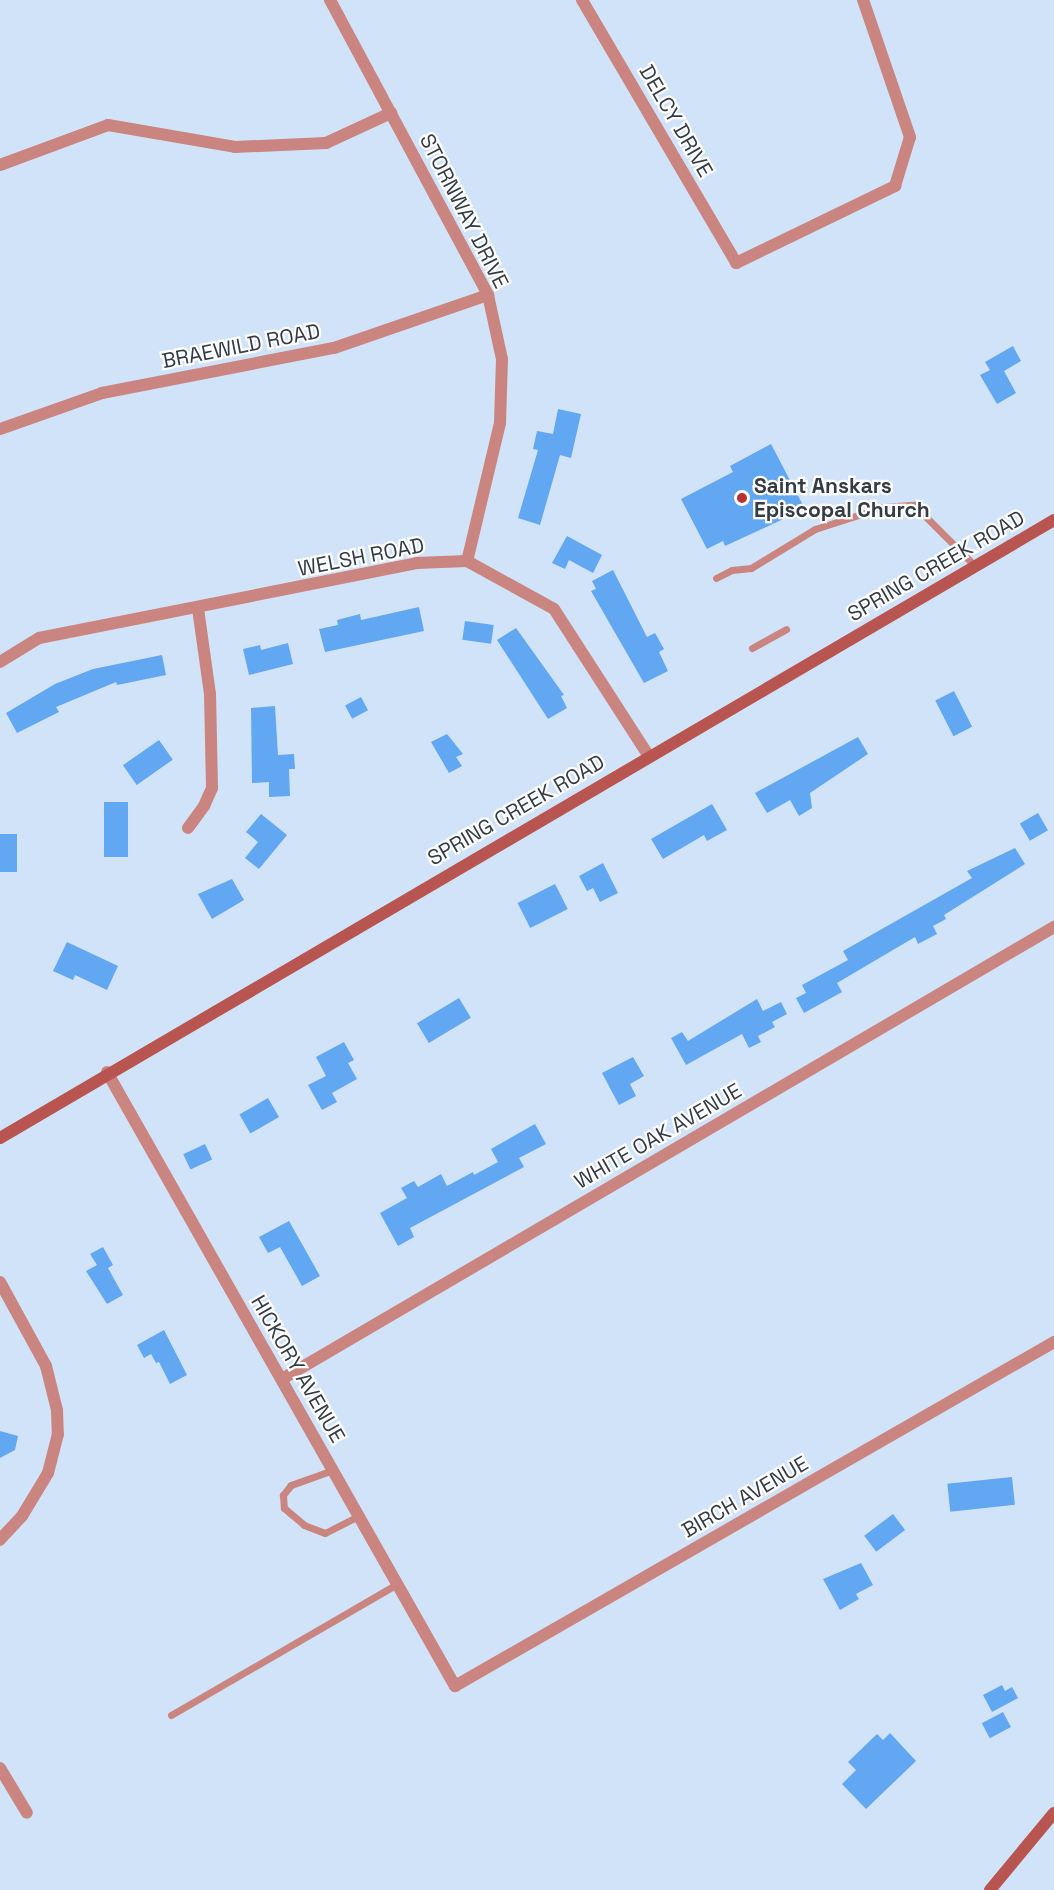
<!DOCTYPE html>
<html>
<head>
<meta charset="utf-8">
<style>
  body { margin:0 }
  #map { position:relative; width:1054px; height:1890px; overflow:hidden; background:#d1e3f8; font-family:"Space Grotesk",sans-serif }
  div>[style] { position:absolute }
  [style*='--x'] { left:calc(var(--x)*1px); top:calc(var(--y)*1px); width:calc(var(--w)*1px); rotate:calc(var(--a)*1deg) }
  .building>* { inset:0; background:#62a7f1; transform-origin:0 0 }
  .lane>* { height:7px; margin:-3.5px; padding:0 3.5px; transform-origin:3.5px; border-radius:3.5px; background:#ca8580 }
  .street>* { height:12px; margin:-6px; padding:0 6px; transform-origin:6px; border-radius:6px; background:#ca8580 }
  .secondary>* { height:12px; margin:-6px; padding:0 6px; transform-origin:6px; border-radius:6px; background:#b85551 }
  .dots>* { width:16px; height:16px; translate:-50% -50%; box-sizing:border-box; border:3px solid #fff; border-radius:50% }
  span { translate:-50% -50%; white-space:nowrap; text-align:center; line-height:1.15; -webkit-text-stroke:4.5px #fff; paint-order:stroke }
  .street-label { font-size:21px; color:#343b44 }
  .poi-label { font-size:21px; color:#343b44; font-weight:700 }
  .left { translate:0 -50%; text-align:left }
</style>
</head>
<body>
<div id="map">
  <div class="building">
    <i style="clip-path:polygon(1013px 346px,1021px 361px,1004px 371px,1016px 393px,997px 404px,980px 375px,990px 370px,985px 362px)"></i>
    <i style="clip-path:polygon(558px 409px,581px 414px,571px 458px,560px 455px,540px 525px,518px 518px,538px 450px,533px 449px,537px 431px,553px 434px)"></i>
    <i style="clip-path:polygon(771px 444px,805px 509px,725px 546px,723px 541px,707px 549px,681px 499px,733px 472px,730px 466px)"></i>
    <i style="clip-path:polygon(567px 536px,602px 555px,593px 573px,569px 560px,565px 569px,552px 563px)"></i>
    <i style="clip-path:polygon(613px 570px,647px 637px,655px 633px,664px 649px,659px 652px,668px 671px,644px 683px,591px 591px,596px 589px,592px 581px)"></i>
    <i style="clip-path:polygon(419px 607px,424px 631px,325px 652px,319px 629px,338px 625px,337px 620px,360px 614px,361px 620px)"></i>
    <i style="left:465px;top:621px;width:29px;height:19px;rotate:8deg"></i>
    <i style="clip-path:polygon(516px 628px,564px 695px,561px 696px,567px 708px,548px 719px,497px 640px)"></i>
    <i style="clip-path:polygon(288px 643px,293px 664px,249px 675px,243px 649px,260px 645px,261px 650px)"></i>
    <i style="clip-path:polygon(162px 655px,166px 675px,117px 685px,116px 682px,56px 707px,59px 712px,17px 733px,6px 713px,55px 684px,93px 669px)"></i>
    <i style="left:954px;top:691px;width:40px;height:21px;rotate:63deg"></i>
    <i style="left:361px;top:697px;width:15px;height:18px;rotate:62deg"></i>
    <i style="clip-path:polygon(275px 706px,278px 755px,294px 754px,295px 769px,289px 769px,290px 796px,269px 797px,269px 782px,252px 783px,251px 708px)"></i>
    <i style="clip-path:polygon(447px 734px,463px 754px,456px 757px,462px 766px,449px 773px,431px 742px)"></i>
    <i style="clip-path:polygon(858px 737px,868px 754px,810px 793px,812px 808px,799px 816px,790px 800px,767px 813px,755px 793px)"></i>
    <i style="left:159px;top:740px;width:24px;height:44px;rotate:55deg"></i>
    <i style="left:104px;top:802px;width:24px;height:55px"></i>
    <i style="clip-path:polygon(712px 804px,727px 830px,707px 841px,704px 835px,663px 859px,651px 839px)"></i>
    <i style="left:1038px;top:813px;width:20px;height:21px;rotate:60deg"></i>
    <i style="clip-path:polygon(261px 814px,287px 835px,259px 869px,245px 858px,258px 842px,246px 832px)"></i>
    <i style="left:0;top:834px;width:17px;height:38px"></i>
    <i style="clip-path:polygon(1015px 848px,1025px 864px,944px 915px,946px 919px,933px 926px,937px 934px,918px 944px,915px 937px,837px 983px,842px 992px,804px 1013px,796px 998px,806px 993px,802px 985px,848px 960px,843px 951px,972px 878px,967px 871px)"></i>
    <i style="clip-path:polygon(603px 863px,618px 893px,600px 902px,593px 888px,587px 891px,579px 876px)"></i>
    <i style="clip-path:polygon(232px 879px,244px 900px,212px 919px,198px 894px)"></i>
    <i style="left:555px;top:884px;width:28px;height:42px;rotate:63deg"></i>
    <i style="clip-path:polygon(67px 942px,118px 966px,107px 990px,75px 975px,73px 980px,53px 971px)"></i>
    <i style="left:459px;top:998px;width:23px;height:49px;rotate:59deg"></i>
    <i style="clip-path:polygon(757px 999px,763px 1011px,781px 1002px,787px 1014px,772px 1022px,775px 1027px,758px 1036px,761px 1042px,749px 1048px,742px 1034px,686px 1065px,671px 1038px,682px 1032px,688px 1041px)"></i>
    <i style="clip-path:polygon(344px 1042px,354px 1060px,348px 1063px,357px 1079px,332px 1093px,337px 1102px,322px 1110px,308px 1085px,326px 1076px,316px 1057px)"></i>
    <i style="clip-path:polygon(633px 1057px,644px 1076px,630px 1084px,636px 1096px,619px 1105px,602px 1073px)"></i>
    <i style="left:268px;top:1098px;width:22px;height:33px;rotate:60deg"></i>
    <i style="clip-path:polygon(535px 1124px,546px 1144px,519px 1158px,524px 1167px,410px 1228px,414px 1237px,398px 1246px,380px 1213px,407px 1198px,401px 1188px,414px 1181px,418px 1187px,441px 1174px,447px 1186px,473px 1172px,474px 1175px,498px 1162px,491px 1149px)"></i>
    <i style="left:205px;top:1144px;width:17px;height:24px;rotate:65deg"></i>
    <i style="clip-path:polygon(289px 1221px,320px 1276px,302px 1286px,280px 1247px,268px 1253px,259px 1237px)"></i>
    <i style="clip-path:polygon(103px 1247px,113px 1265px,108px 1268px,123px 1295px,107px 1304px,86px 1271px,97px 1265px,90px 1254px)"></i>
    <i style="clip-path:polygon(164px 1330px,187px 1375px,170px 1384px,159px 1362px,156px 1363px,151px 1354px,144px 1358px,137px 1345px)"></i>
    <i style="clip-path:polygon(0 1431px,18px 1436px,15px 1450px,0 1458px)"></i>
    <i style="left:1012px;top:1477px;width:28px;height:65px;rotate:84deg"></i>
    <i style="left:893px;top:1514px;width:20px;height:36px;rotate:53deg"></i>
    <i style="clip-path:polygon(861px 1563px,873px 1585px,856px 1594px,859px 1599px,840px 1610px,823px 1579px)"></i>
    <i style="clip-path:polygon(1002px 1685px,1005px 1691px,1012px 1687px,1018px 1698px,992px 1712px,983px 1695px)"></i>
    <i style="left:1003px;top:1712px;width:17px;height:24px;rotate:62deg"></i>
    <i style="clip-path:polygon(890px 1733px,916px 1761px,866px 1809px,842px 1784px,856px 1770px,848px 1762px,877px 1734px,883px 1740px)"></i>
  </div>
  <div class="lane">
    <i style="--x:716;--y:578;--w:18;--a:-27"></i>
    <i style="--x:732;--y:570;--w:19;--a:-6"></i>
    <i style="--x:751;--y:568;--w:75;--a:-31.4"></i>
    <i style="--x:815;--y:529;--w:71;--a:-17.9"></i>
    <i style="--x:883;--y:507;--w:31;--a:-4"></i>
    <i style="--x:914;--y:505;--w:86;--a:45"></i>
    <i style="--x:752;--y:648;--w:39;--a:-29"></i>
    <i style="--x:333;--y:1470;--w:45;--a:160.3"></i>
    <i style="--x:291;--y:1485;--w:13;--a:129"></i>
    <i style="--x:283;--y:1495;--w:13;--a:86"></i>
    <i style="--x:284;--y:1508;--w:26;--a:40"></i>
    <i style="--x:304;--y:1525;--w:22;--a:21"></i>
    <i style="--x:325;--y:1533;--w:38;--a:-27"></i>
    <i style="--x:171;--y:1715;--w:261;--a:-30.1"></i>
  </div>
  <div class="street">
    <i style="--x:330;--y:0;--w:335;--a:61.8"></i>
    <i style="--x:488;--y:295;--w:66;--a:77.7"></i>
    <i style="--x:502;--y:359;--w:64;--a:91.8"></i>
    <i style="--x:500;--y:423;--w:142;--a:103.4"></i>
    <i style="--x:582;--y:0;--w:305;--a:59.6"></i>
    <i style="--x:736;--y:263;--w:177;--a:-25.8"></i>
    <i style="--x:895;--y:186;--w:51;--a:-73"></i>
    <i style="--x:910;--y:137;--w:145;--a:-108.9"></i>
    <i style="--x:0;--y:165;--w:115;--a:-20.3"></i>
    <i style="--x:108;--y:125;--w:129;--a:9.8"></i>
    <i style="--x:235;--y:147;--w:91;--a:-2.5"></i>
    <i style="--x:326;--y:143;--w:72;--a:-24.8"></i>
    <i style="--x:0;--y:429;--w:108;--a:-19.4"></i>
    <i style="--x:102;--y:393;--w:236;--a:-11"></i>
    <i style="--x:334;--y:348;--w:163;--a:-19"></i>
    <i style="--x:0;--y:662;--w:46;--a:-31.6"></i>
    <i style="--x:39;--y:638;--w:385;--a:-11.2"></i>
    <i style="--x:417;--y:563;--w:50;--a:-2.3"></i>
    <i style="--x:467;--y:561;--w:99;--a:28.9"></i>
    <i style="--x:554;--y:609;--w:174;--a:57.2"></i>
    <i style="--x:188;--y:828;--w:27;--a:-54"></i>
    <i style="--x:204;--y:806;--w:20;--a:-66"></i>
    <i style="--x:212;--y:788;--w:94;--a:-91.2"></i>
    <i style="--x:210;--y:694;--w:86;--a:-98"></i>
    <i style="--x:107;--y:1072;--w:706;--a:60.46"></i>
    <i style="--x:455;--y:1686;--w:691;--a:-29.87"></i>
    <i style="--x:0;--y:1282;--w:96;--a:61.3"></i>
    <i style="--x:46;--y:1366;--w:45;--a:76"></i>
    <i style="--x:57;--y:1410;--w:24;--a:88"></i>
    <i style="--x:58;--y:1434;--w:40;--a:104.4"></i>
    <i style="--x:48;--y:1473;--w:50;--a:121.2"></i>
    <i style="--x:22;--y:1516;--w:33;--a:133"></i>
    <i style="--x:282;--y:1379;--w:895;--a:-30.35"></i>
    <i style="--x:0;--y:1768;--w:52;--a:59"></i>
  </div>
  <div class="secondary">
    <i style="--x:0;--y:1138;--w:1222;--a:-30.38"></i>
    <i style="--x:990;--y:1890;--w:100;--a:-50.3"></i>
  </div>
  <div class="dots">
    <i style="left:742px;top:498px;background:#be2f32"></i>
  </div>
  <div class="street-label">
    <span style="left:676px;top:121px;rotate:60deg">DELCY DRIVE</span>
    <span style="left:464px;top:211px;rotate:63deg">STORNWAY DRIVE</span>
    <span style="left:241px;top:346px;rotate:-11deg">BRAEWILD ROAD</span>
    <span style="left:361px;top:557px;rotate:-11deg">WELSH ROAD</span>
    <span style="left:936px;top:566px;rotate:-30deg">SPRING CREEK ROAD</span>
    <span style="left:516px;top:810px;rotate:-30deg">SPRING CREEK ROAD</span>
    <span style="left:658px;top:1136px;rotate:-30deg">WHITE OAK AVENUE</span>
    <span style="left:298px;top:1369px;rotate:60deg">HICKORY AVENUE</span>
    <span style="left:745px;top:1497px;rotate:-30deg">BIRCH AVENUE</span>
  </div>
  <div class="poi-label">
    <span class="left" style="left:754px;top:498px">Saint Anskars<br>Episcopal Church</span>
  </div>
</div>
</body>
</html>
